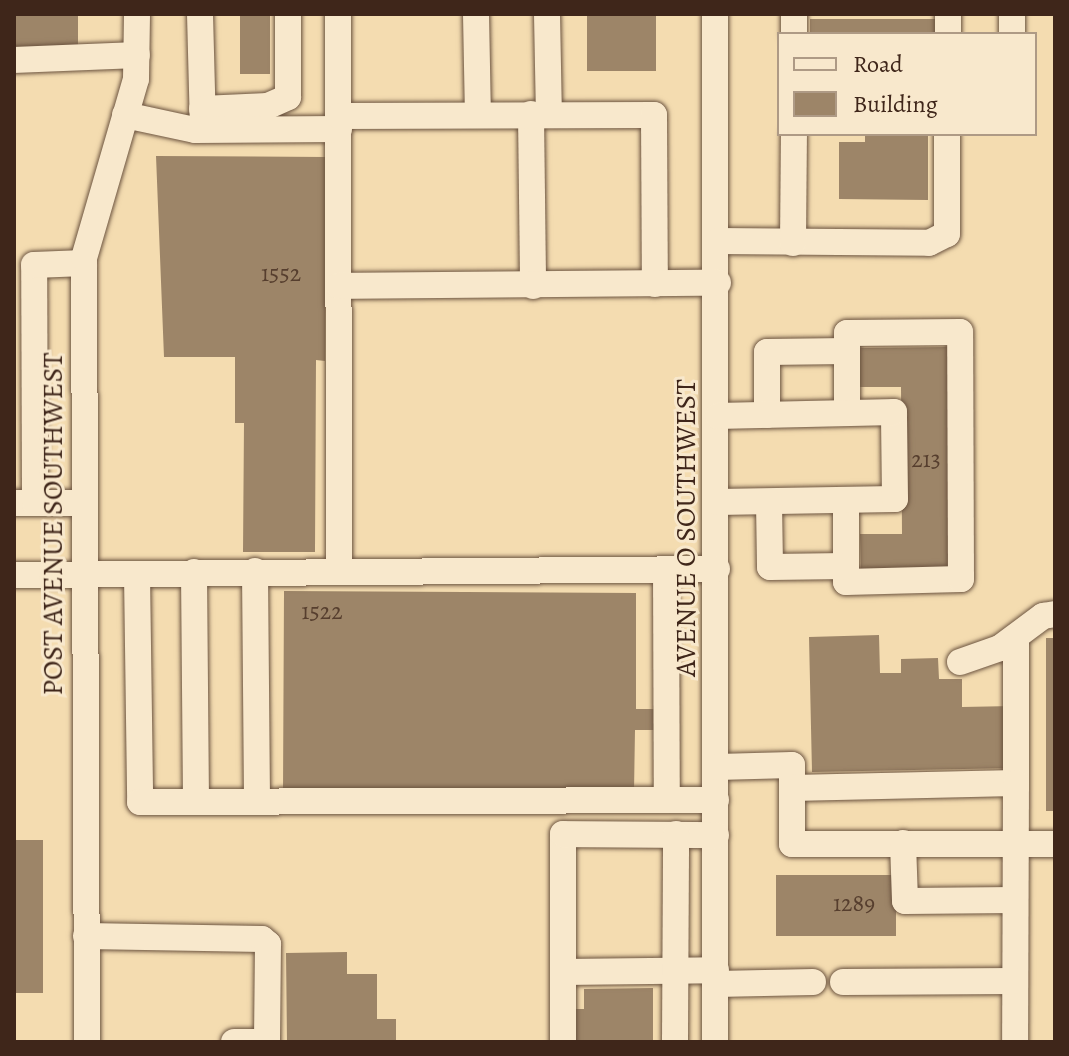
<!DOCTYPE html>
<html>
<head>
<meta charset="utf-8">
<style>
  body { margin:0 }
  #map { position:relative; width:1069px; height:1056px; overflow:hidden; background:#f4dcb0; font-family:Alegreya,serif }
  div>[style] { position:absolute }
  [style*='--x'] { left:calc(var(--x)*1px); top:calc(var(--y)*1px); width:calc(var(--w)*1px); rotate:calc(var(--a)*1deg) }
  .building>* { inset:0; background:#9d8568; transform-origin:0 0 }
  .roads { filter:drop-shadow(0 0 2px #6c5440) drop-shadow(0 0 2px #6c5440) }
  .minor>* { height:26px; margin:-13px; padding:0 13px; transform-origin:13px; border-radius:13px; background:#f8e8cc }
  span { translate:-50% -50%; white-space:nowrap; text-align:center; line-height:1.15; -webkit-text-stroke:6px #f8e8cc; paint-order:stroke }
  .number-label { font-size:24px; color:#563e2e }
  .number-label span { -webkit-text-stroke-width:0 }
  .street-label { font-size:28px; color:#3f261a }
  .frame { position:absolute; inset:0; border:16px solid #3f261a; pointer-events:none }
  .legend { position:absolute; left:777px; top:32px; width:260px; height:104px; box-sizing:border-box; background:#f8e8cc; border:2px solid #ae9a85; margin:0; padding:10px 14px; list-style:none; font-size:24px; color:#3f261a }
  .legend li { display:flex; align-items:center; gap:16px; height:40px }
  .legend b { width:40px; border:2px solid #ae9a85 }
</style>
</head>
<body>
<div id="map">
  <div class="building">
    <i style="left:14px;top:14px;width:64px;height:40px"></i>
    <i style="left:240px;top:14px;width:30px;height:60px"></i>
    <i style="left:587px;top:14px;width:69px;height:57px"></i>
    <i style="left:935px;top:19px;width:15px;height:125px;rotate:90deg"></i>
    <i style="clip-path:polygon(865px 134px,928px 134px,928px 200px,839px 199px,839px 142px,865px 142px)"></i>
    <i style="clip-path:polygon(156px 156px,326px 157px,325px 361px,316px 360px,315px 552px,243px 552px,244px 423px,235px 423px,235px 357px,164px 357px)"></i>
    <i style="clip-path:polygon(950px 347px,951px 573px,861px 573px,860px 534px,902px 534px,901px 387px,860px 387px,860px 348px)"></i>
    <i style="clip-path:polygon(284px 591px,636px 593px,636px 709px,658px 709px,658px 730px,635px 730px,634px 792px,283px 790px)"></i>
    <i style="clip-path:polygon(879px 635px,880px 673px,901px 673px,901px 659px,938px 658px,939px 679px,962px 679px,962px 707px,1013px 706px,1014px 768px,812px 772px,809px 637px)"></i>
    <i style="left:1046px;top:638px;width:9px;height:173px"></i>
    <i style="left:14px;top:840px;width:29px;height:153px"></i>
    <i style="left:776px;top:875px;width:120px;height:61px"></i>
    <i style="clip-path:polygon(347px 952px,347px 974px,377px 974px,377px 1019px,396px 1019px,396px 1042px,287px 1042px,286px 953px)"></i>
    <i style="clip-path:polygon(653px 988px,653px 1042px,572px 1042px,572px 1009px,584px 1009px,584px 989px)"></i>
  </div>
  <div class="roads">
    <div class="minor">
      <i style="--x:200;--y:14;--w:113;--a:88.5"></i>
      <i style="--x:338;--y:14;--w:556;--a:89.9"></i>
      <i style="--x:476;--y:14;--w:100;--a:88.9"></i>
      <i style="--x:547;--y:14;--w:100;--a:88.9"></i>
      <i style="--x:715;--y:14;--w:1028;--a:90"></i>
      <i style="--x:1012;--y:14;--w:20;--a:90"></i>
      <i style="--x:794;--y:34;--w:20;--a:-90"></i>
      <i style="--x:948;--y:34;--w:20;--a:-90"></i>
      <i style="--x:14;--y:60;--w:123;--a:-2.3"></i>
      <i style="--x:202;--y:109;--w:66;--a:-2.6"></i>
      <i style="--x:268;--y:106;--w:22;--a:-24"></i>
      <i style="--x:288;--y:97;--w:83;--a:-90"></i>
      <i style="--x:531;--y:114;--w:172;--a:89.3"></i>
      <i style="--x:125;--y:115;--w:72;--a:12.1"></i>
      <i style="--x:195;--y:130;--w:144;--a:-0.4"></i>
      <i style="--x:339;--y:116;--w:315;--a:-0.2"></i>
      <i style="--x:654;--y:115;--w:169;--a:89.7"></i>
      <i style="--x:718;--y:241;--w:211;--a:0.5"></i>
      <i style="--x:929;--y:243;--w:20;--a:-27"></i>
      <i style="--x:947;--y:234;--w:100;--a:-90"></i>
      <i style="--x:793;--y:243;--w:109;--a:-89.5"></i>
      <i style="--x:339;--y:286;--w:379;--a:-0.5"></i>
      <i style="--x:767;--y:415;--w:63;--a:-90"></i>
      <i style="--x:767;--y:352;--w:80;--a:-0.7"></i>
      <i style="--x:846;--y:500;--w:82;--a:90"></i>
      <i style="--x:846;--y:582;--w:115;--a:-1.5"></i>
      <i style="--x:961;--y:579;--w:247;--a:-90.2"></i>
      <i style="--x:960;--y:332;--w:113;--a:179.5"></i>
      <i style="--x:847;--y:333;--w:80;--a:90"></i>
      <i style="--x:717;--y:502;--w:178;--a:-1"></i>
      <i style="--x:895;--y:499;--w:87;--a:-90.7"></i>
      <i style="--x:894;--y:412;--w:176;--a:178.7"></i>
      <i style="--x:769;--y:502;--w:65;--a:89.1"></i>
      <i style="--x:770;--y:567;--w:76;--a:-0.8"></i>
      <i style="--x:14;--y:503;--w:70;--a:0"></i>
      <i style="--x:35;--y:503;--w:238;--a:-90.2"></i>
      <i style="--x:34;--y:265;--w:50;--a:-2.3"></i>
      <i style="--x:666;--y:570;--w:230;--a:89.8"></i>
      <i style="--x:255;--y:571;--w:231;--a:89.5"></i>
      <i style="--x:194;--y:572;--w:230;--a:89.5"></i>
      <i style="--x:137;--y:574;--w:228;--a:89.2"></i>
      <i style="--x:140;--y:802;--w:576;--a:-0.2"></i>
      <i style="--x:14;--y:575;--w:703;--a:-0.49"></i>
      <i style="--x:1016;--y:637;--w:146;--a:90"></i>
      <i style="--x:960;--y:662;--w:42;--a:-19.3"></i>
      <i style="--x:1000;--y:648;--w:54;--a:-36.7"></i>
      <i style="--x:1043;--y:616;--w:12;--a:-9"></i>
      <i style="--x:717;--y:767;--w:75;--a:-1.5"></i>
      <i style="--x:792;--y:765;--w:23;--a:90"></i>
      <i style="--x:792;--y:788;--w:224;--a:-1.3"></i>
      <i style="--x:1016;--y:783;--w:259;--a:90.2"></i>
      <i style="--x:792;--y:788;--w:56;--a:90"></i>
      <i style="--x:792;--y:844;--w:263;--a:0"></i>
      <i style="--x:903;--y:843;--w:58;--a:88"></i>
      <i style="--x:905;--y:901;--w:110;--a:-0.5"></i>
      <i style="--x:86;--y:936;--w:176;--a:1"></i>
      <i style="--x:262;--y:939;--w:8;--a:40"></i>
      <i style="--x:268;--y:944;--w:98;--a:90.6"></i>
      <i style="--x:563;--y:972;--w:153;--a:-0.7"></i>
      <i style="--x:843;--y:982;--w:171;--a:-0.3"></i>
      <i style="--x:716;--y:984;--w:97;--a:-1.2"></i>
      <i style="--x:87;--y:1042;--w:784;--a:-90.22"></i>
      <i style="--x:84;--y:258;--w:186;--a:-73.8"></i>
      <i style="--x:136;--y:79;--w:65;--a:-89.1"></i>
      <i style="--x:234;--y:1042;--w:33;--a:0"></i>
      <i style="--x:563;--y:1042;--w:208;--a:-90"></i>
      <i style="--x:563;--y:834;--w:153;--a:0.4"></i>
      <i style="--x:675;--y:1042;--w:208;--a:-89.7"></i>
    </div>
  </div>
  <div class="number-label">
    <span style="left:281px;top:274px">1552</span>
    <span style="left:926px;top:460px">213</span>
    <span style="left:322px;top:612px">1522</span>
    <span style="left:854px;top:904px">1289</span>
  </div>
  <div class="street-label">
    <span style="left:53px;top:524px;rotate:-90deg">POST AVENUE SOUTHWEST</span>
    <span style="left:686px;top:528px;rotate:-90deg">AVENUE O SOUTHWEST</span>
  </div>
  <div class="frame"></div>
  <ul class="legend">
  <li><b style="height:10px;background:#f8e8cc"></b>Road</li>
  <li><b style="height:22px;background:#9d8568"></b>Building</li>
  </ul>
</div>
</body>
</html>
